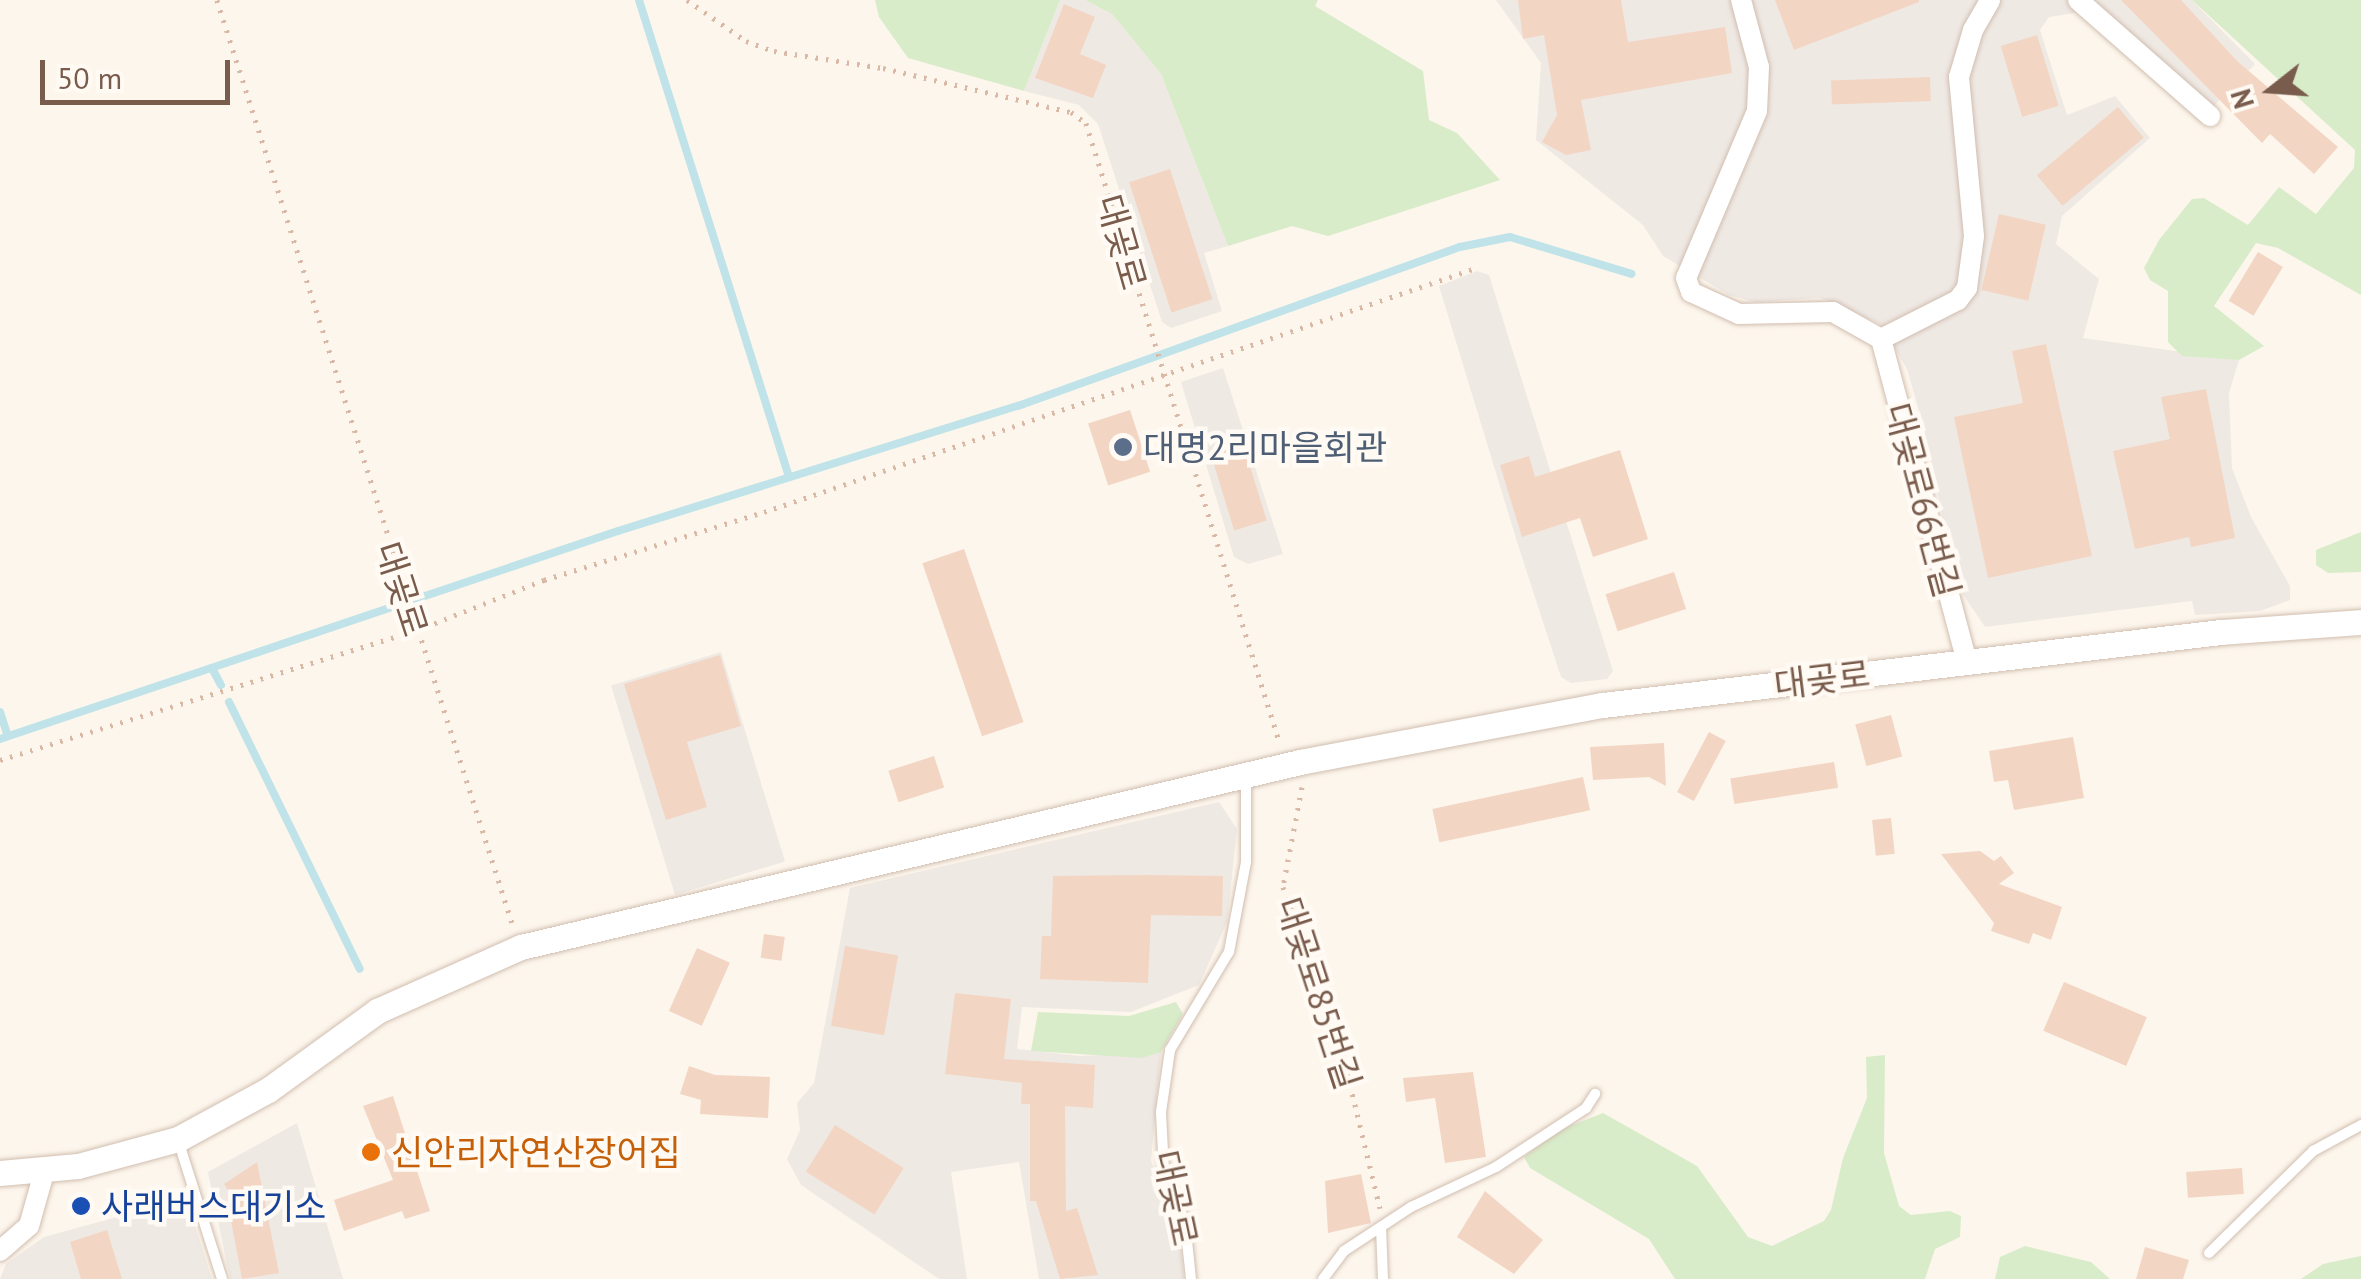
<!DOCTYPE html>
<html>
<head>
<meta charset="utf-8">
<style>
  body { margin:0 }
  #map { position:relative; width:2361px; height:1279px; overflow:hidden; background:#fdf6ec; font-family:"PT Sans","Noto Sans KR",sans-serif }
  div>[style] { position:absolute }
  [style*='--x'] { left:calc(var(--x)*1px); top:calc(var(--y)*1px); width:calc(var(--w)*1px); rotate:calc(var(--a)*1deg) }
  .industrial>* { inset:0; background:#efe9e4; transform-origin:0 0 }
  .green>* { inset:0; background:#d8ecc9 }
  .stream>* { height:8px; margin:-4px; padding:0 4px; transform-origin:4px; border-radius:4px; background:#bfe3e8 }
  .building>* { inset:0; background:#f3d5c3; transform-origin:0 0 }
  .path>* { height:5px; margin-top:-2.5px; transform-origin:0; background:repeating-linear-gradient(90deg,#d9b8a5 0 2.5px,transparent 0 10.5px) }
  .roads { filter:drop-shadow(0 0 2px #d1beb0) drop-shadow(0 0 2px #d1beb0) }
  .service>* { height:10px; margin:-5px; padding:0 5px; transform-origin:5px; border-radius:5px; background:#fff }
  .minor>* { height:20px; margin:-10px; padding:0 10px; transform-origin:10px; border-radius:10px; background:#fff }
  .tertiary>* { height:25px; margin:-12.5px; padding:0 12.5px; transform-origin:12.5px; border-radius:12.5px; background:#fff }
  .dots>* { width:28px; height:28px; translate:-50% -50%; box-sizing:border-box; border:5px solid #fffaf3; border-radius:50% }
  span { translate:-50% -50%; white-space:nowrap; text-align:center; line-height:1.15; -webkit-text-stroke:9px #fffaf3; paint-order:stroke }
  .street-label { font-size:35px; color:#7a5c4d }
  .service-label { font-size:35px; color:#4e5e75 }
  .left { translate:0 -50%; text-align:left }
  .food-label { font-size:35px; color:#c56008 }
  .transit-label { font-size:35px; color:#164399 }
  .north { position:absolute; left:2221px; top:40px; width:100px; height:100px; -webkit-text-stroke:8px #fffaf3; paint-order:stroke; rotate:253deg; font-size:28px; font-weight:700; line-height:40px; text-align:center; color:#7a5c4d }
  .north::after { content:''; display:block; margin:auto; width:35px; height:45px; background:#7a5c4d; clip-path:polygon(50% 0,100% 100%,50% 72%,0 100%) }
  .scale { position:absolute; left:40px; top:60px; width:190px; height:45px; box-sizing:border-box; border:5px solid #7a5c4d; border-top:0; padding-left:12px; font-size:30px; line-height:35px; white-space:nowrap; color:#7a5c4d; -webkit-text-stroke:8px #fffaf3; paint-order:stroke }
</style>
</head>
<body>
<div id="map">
  <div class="industrial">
    <i style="clip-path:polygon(1060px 0,1085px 0,1112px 14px,1161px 74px,1228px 246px,1204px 253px,1222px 311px,1171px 328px,1162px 322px,1098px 124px,1079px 105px,1024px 91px)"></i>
    <i style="clip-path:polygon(1496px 0,2192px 0,2255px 64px,2203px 117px,2081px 12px,2049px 17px,2040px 30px,2067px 115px,2115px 96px,2150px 138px,2062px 216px,2056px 244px,2099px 279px,2083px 338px,2239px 360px,2229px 393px,2232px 468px,2251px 517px,2290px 586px,2290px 600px,2260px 611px,2195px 615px,2192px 601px,1985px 627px,1958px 587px,1922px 421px,1907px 369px,1881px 324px,1820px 298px,1755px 302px,1729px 295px,1663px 256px,1643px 225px,1536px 140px,1541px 63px)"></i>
    <i style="clip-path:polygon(1477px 271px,1489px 275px,1613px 671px,1607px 679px,1571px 683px,1561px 677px,1518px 545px,1439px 286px)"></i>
    <i style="clip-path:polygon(1223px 368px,1283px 554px,1248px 564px,1234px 557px,1181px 382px)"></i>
    <i style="left:721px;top:652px;width:219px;height:115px;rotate:73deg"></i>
    <i style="clip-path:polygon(1219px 802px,1237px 829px,1227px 922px,1199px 985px,1131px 1012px,1022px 1007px,1017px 1049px,1080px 1056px,1161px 1052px,1151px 1161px,1179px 1227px,1184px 1279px,1039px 1279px,1019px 1162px,951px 1172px,967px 1279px,939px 1279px,801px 1185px,787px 1159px,800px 1130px,797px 1103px,814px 1083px,850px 888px)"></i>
    <i style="clip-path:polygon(297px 1123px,343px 1279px,230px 1279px,208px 1172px)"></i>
    <i style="clip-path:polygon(186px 1198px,212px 1279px,0 1279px,6px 1264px,44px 1237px)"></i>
  </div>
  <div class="green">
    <i style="clip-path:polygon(875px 0,1060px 0,1024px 91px,908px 58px,879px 17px)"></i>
    <i style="clip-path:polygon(1085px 0,1318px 0,1315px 6px,1423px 71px,1429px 120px,1457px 133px,1500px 180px,1328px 236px,1292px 226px,1228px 246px,1161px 74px,1112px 14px)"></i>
    <i style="clip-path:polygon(2192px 0,2361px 0,2361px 295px,2278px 248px,2256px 243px,2214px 306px,2264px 346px,2239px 360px,2182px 356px,2168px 342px,2168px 291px,2150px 280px,2144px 268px,2159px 240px,2192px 199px,2204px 198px,2248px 225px,2279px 187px,2316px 214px,2354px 168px,2355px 150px)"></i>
    <i style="clip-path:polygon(2361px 532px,2361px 572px,2328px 573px,2316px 565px,2316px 550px)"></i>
    <i style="clip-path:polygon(1176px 1002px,1183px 1014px,1161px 1052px,1142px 1058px,1031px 1051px,1038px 1012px,1129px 1016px)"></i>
    <i style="clip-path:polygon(1885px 1055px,1884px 1153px,1899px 1206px,1911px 1215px,1950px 1211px,1961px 1216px,1960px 1237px,1935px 1249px,1925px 1279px,1675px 1279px,1649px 1239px,1530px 1168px,1524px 1157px,1560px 1130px,1603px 1113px,1697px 1166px,1748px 1237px,1772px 1246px,1824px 1221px,1831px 1210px,1843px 1158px,1867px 1098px,1866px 1057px)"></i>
    <i style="clip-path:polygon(2025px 1246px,2091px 1262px,2110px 1279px,1995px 1279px,2000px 1257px)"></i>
    <i style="clip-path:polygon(2361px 1256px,2361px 1279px,2301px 1279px,2323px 1264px)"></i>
  </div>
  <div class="stream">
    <i style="--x:639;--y:0;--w:500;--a:72.54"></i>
    <i style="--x:213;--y:670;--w:17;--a:62"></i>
    <i style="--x:229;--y:702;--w:297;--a:63.9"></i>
    <i style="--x:0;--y:712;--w:25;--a:72"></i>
    <i style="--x:0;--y:739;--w:652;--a:-18.6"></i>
    <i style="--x:618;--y:531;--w:419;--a:-17.4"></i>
    <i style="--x:1018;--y:406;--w:470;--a:-19.8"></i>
    <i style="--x:1460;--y:247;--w:51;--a:-11.3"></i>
    <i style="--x:1510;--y:237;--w:127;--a:16.9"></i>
  </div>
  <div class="building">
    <i style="clip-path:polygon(1518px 0,1621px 0,1628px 42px,1725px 27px,1732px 73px,1581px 100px,1591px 150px,1566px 155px,1542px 142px,1557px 115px,1544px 35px,1523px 39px)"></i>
    <i style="clip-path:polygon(1775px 0,1919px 0,1919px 2px,1794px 50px)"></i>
    <i style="clip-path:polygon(2121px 0,2181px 0,2237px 61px,2338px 147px,2314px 174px,2270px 134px,2262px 143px)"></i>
    <i style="clip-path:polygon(1064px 4px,1095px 17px,1080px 54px,1106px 65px,1093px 98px,1035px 78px)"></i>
    <i style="left:2037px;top:35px;width:74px;height:38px;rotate:73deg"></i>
    <i style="left:1930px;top:77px;width:24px;height:99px;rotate:88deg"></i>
    <i style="left:2118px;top:107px;width:40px;height:106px;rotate:50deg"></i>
    <i style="left:1170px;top:169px;width:137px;height:43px;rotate:72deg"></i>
    <i style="left:1999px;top:214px;width:48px;height:78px;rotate:13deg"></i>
    <i style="left:2258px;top:252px;width:29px;height:57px;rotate:31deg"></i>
    <i style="clip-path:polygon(2046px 344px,2092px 556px,1988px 578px,1954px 417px,2023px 403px,2012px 351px)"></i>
    <i style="clip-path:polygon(2206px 389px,2235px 538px,2191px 547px,2189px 537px,2135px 549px,2113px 451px,2170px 439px,2161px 397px)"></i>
    <i style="left:1130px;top:410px;width:65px;height:44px;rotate:72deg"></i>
    <i style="left:1243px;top:443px;width:81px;height:34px;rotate:73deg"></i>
    <i style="clip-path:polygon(1620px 450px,1648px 539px,1593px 557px,1580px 518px,1522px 537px,1500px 465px,1529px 456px,1535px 477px)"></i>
    <i style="left:964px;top:549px;width:183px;height:44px;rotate:71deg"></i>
    <i style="left:1674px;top:572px;width:39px;height:72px;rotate:72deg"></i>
    <i style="clip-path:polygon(720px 655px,741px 726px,687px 742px,707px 807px,666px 820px,624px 684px)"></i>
    <i style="left:1891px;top:715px;width:43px;height:37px;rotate:75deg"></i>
    <i style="left:1709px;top:732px;width:19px;height:68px;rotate:28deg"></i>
    <i style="clip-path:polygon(2073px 737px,2084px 798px,2014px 810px,2008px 780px,1994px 782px,1989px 751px)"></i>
    <i style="clip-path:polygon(1664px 743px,1666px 786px,1649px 777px,1593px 780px,1590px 747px)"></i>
    <i style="left:934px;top:756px;width:33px;height:48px;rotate:72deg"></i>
    <i style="left:1834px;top:762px;width:26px;height:105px;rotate:81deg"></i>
    <i style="left:1583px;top:777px;width:34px;height:154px;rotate:78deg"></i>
    <i style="left:1891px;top:818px;width:36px;height:19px;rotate:84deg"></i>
    <i style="clip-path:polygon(1980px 851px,1994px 861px,2001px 856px,2014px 873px,1999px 884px,2062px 907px,2051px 940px,2033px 933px,2029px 944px,1991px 931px,1994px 923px,1941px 854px)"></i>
    <i style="clip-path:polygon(1146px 875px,1223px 876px,1222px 916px,1151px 915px,1148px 983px,1040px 979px,1042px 936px,1051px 936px,1053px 876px)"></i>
    <i style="left:764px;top:934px;width:21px;height:24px;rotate:8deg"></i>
    <i style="left:845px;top:946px;width:54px;height:81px;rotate:10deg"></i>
    <i style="left:697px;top:948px;width:36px;height:69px;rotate:24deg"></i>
    <i style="left:2064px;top:982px;width:90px;height:53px;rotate:23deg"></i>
    <i style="clip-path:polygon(955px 993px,1011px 999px,1004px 1059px,1095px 1065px,1093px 1108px,1065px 1106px,1066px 1211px,1077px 1208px,1098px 1275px,1060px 1279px,1036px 1201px,1030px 1201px,1030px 1104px,1021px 1104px,1022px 1083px,945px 1074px)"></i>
    <i style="clip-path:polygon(689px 1066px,715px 1075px,770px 1077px,768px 1118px,700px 1114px,701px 1100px,680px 1094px)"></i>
    <i style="clip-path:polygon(1473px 1072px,1486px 1157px,1445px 1163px,1435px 1098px,1406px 1102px,1403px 1078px)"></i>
    <i style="clip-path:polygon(393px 1096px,430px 1211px,405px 1219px,402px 1211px,344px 1231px,334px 1200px,393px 1180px,363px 1106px)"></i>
    <i style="left:835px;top:1125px;width:81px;height:55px;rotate:32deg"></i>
    <i style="clip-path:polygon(257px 1162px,279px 1273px,242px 1279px,229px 1210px,239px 1208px,224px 1184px)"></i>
    <i style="left:2242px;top:1168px;width:26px;height:56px;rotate:86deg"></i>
    <i style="clip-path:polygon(1361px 1174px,1371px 1223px,1328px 1233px,1325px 1181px)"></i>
    <i style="clip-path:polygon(1485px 1191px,1543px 1240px,1514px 1274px,1457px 1237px)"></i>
    <i style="clip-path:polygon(107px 1230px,122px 1279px,81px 1279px,70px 1242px)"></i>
    <i style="clip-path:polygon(2145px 1247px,2189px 1260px,2183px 1279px,2136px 1279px)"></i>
  </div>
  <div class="path">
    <i style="--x:217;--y:0;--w:972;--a:72.27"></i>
    <i style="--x:687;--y:0;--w:72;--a:34.8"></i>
    <i style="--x:746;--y:41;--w:30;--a:20"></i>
    <i style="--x:774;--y:51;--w:110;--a:8.9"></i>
    <i style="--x:883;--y:68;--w:193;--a:13.2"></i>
    <i style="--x:1071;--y:112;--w:19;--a:36"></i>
    <i style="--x:1086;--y:123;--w:647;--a:72.66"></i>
    <i style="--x:0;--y:760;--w:435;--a:-17.3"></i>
    <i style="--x:415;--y:631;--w:139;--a:-21.6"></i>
    <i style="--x:544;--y:580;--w:230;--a:-17.2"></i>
    <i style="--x:764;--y:512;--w:753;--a:-18.92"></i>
    <i style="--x:1302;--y:787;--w:102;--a:100.8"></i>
    <i style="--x:1283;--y:887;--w:166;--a:69.9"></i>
    <i style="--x:1340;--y:1043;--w:170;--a:76.4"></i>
  </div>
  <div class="roads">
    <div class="service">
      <i style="--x:178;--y:1140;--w:146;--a:72.4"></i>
      <i style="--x:1381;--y:1227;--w:52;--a:87.8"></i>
      <i style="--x:2209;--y:1253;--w:146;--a:-44.4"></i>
      <i style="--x:2313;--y:1151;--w:55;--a:-28.4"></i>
      <i style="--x:1191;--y:1279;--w:57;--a:-96"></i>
      <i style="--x:1185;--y:1222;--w:54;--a:-112.8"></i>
      <i style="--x:1164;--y:1172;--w:60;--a:-92.9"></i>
      <i style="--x:1161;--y:1112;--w:63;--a:-81.7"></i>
      <i style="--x:1170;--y:1050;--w:114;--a:-59"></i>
      <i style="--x:1229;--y:952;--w:92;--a:-79.3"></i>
      <i style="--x:1246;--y:862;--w:85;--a:-90"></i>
      <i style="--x:1323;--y:1279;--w:35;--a:-53"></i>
      <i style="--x:1344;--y:1251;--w:80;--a:-33.3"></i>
      <i style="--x:1411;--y:1207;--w:94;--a:-25.2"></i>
      <i style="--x:1496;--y:1167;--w:108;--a:-33.2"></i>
      <i style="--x:1586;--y:1108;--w:17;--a:-57"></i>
    </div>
    <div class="minor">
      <i style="--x:1741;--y:0;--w:69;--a:75"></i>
      <i style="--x:1759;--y:67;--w:44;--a:92.6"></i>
      <i style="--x:1757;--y:111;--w:181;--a:113"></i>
      <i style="--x:1686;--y:278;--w:15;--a:70"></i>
      <i style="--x:1691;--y:292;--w:53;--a:24.6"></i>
      <i style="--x:1739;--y:314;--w:94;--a:-1.2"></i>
      <i style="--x:1833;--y:312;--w:55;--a:29.4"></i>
      <i style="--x:1881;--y:339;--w:334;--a:75.1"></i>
      <i style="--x:2078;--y:0;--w:176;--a:41.3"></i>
      <i style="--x:1881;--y:339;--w:86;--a:-26.9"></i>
      <i style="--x:1958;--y:300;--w:15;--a:-53"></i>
      <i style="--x:1967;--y:288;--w:52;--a:-82.3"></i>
      <i style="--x:1974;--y:236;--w:160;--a:-95.4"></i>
      <i style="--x:1959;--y:77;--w:49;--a:-73.4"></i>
      <i style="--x:1973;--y:30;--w:34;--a:-60"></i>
      <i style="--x:0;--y:1251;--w:38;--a:-41"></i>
      <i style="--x:29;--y:1226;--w:59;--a:-74.3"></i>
    </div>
    <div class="tertiary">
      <i style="--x:0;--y:1173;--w:78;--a:-5.1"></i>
      <i style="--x:78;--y:1166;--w:104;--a:-15.1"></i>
      <i style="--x:178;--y:1139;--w:102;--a:-28.6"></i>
      <i style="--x:268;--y:1090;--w:135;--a:-35.9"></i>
      <i style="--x:377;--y:1011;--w:158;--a:-24"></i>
      <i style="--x:521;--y:947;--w:801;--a:-13.36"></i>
      <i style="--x:1300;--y:762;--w:308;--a:-10.7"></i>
      <i style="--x:1603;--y:705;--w:622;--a:-6.74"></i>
      <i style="--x:2221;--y:632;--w:140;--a:-4.1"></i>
    </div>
  </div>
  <div class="dots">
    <i style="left:1123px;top:447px;background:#5c6f8a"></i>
    <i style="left:371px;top:1152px;background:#e8710a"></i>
    <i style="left:81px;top:1206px;background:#1a4fb4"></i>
  </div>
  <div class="street-label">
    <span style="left:1122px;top:242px;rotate:74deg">대곶로</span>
    <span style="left:1923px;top:500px;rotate:75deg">대곶로66번길</span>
    <span style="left:402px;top:589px;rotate:72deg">대곶로</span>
    <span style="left:1822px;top:679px;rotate:-7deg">대곶로</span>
    <span style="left:1319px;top:993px;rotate:72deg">대곶로85번길</span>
    <span style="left:1176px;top:1198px;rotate:78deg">대곶로</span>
  </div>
  <div class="service-label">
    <span class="left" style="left:1143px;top:447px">대명2리마을회관</span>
  </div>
  <div class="food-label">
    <span class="left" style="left:391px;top:1152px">신안리자연산장어집</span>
  </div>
  <div class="transit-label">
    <span class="left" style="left:101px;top:1206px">사래버스대기소</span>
  </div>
  <div class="north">N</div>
  <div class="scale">50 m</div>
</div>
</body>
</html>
